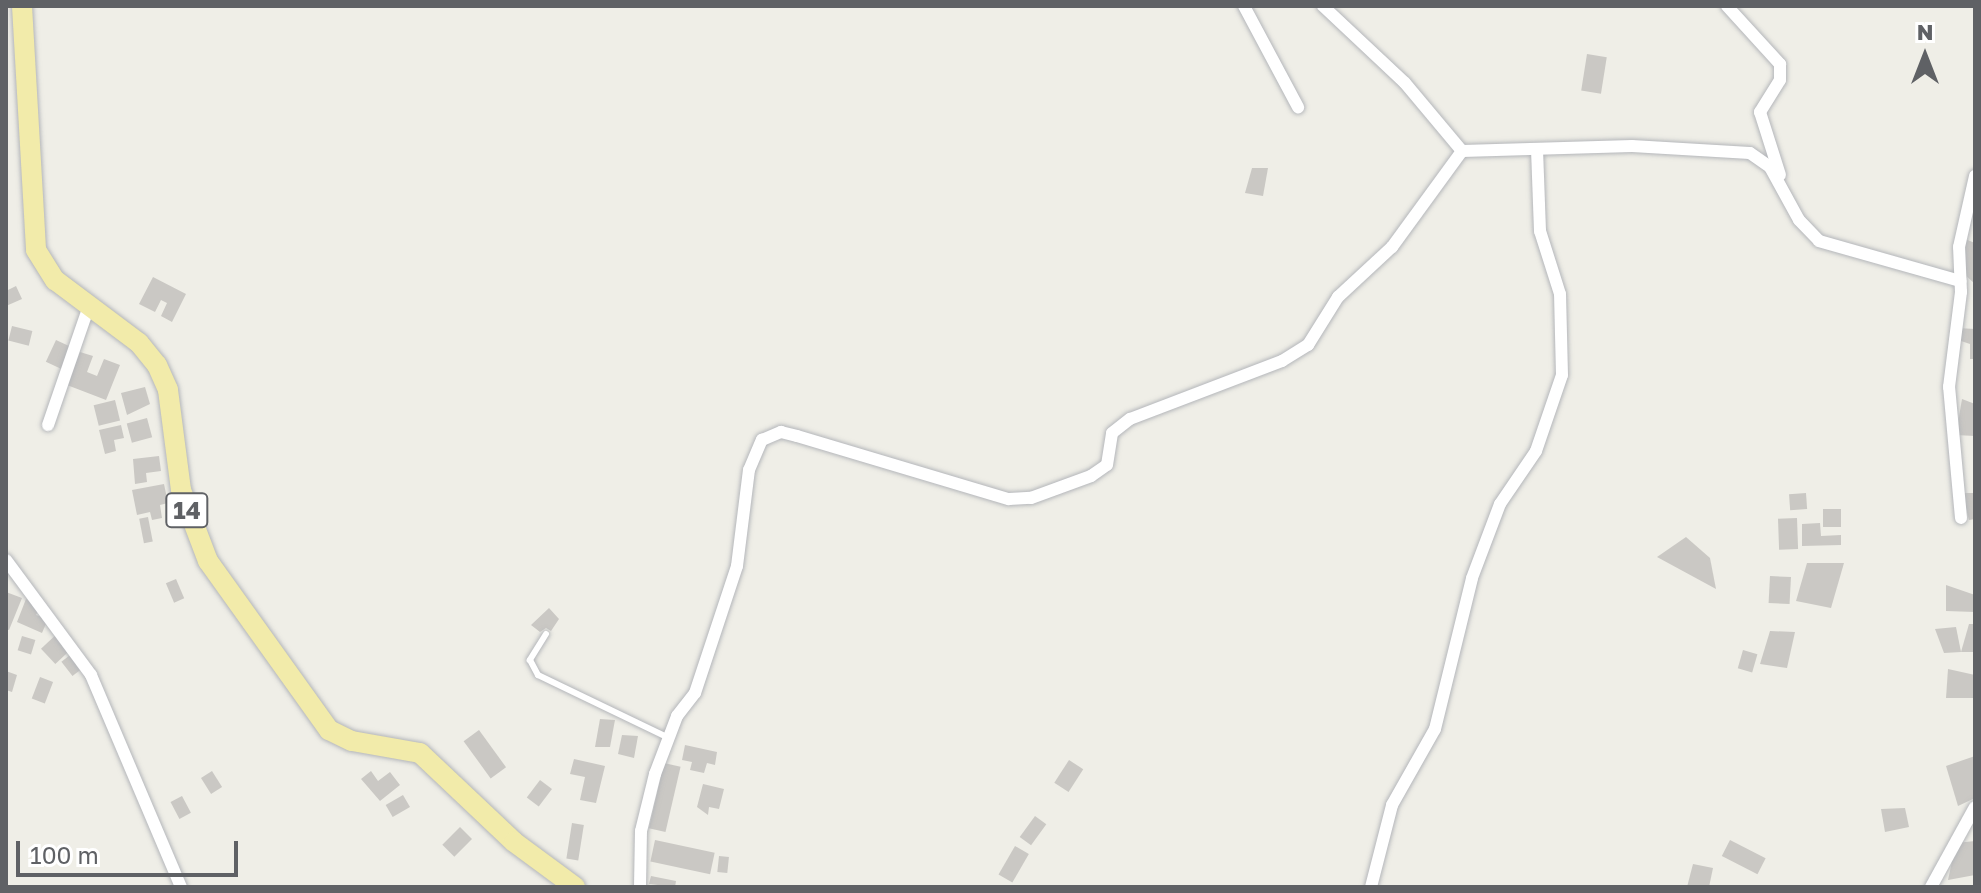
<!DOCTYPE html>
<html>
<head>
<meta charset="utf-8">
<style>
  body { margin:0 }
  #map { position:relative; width:1981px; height:893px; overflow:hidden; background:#efeee7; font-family:"Golos Text",sans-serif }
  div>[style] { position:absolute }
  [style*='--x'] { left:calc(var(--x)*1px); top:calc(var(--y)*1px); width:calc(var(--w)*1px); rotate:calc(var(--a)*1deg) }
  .building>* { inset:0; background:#cac8c4; transform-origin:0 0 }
  .roads { filter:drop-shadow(0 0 2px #b4b6ba) drop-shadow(0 0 2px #b4b6ba) }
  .service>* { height:6px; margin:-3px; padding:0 3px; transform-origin:3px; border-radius:3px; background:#fff }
  .minor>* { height:12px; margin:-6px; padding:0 6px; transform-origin:6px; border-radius:6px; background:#fff }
  .trunk>* { height:20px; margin:-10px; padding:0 10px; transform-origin:10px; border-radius:10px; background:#f2ebaa }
  span { translate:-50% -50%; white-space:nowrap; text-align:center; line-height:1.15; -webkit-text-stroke:6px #fff; paint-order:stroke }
  .shield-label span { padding:2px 6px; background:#fff; border:2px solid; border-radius:6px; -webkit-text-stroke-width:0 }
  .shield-label { font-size:24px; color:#5f6165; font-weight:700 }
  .frame { position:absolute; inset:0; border:8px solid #5f6165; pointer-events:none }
  .north { position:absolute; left:1885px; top:16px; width:80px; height:80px; -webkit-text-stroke:6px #fff; paint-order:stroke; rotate:0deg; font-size:22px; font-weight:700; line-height:32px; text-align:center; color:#5f6165 }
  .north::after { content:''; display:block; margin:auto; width:28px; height:36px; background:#5f6165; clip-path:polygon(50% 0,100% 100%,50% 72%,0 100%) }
  .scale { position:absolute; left:16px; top:841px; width:222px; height:36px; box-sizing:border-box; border:4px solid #5f6165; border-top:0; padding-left:10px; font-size:24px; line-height:28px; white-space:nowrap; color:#5f6165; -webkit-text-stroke:6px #fff; paint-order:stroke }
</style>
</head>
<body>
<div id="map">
  <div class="building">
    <i style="left:1587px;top:54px;width:20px;height:37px;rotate:9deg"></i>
    <i style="clip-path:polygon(1252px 168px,1268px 168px,1263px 196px,1245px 193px)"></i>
    <i style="clip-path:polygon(1965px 239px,1975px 243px,1975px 284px,1964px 274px)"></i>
    <i style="clip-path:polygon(153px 277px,186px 294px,172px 322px,161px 316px,167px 303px,161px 300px,155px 312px,139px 304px)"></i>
    <i style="clip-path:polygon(16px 286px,22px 299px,6px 306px,6px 291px)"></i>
    <i style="left:12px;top:326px;width:21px;height:15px;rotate:14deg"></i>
    <i style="clip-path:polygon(1958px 328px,1975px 329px,1975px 359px,1970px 359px,1970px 344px,1961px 341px)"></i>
    <i style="left:56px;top:340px;width:19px;height:24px;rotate:25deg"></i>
    <i style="clip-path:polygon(80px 352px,93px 356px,87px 372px,97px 376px,104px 359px,120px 365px,106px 400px,67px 385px)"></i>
    <i style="clip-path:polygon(145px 387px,150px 404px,127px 415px,121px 393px)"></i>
    <i style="clip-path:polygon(1962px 399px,1975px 404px,1975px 436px,1956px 435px)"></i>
    <i style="left:115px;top:400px;width:21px;height:22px;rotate:76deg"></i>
    <i style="left:147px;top:418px;width:20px;height:21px;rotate:75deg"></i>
    <i style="clip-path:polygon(121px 425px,124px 438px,114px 440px,116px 451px,105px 454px,99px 430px)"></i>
    <i style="clip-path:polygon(159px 456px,161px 471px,146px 473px,147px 482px,135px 484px,133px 459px)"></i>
    <i style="clip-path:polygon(164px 484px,168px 503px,160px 505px,162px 518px,152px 520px,150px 512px,137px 515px,132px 490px)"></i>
    <i style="left:1806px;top:493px;width:16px;height:17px;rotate:86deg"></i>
    <i style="clip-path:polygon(1962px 493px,1975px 493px,1975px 519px,1969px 520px)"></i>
    <i style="left:1841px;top:509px;width:18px;height:18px;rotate:90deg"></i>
    <i style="left:148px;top:517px;width:25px;height:9px;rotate:79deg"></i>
    <i style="left:1797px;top:518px;width:31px;height:19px;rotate:88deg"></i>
    <i style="clip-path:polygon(1820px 523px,1821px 536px,1841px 535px,1841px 545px,1802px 546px,1802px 524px)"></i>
    <i style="clip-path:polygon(1686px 537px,1710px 558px,1716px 589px,1657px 557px)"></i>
    <i style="clip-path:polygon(1807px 563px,1844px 563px,1831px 608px,1796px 601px)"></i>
    <i style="left:1770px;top:576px;width:21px;height:27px;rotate:3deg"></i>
    <i style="left:176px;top:579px;width:21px;height:11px;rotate:67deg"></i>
    <i style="clip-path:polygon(1946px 585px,1975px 595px,1975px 612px,1946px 611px)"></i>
    <i style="clip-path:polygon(6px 592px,22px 598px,9px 630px,6px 629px)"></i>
    <i style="clip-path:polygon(26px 599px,41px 605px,36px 615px,48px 619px,42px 633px,17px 622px)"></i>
    <i style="clip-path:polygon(549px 608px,559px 619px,551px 631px,546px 628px,540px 632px,531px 625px)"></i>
    <i style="clip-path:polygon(1969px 624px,1975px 624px,1975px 652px,1961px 652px)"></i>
    <i style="clip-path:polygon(1956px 627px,1961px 652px,1944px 653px,1935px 629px)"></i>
    <i style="left:60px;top:631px;width:21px;height:26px;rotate:47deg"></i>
    <i style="clip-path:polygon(1770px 631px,1795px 632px,1787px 668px,1760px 664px)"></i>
    <i style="left:22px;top:636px;width:14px;height:15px;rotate:17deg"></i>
    <i style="left:1743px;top:650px;width:15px;height:19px;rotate:16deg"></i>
    <i style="left:74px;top:652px;width:18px;height:16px;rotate:52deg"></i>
    <i style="clip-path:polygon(1948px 669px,1975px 675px,1973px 698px,1946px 698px)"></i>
    <i style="clip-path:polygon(6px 671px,17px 675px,12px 692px,6px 690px)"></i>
    <i style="left:40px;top:677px;width:14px;height:23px;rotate:21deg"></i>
    <i style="clip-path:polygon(600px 719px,615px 720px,610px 747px,595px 747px)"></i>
    <i style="left:479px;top:730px;width:46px;height:19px;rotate:54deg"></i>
    <i style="clip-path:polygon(622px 735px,638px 736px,634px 758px,618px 754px)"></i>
    <i style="clip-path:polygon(685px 745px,717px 752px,715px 765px,707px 763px,704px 773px,690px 770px,692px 762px,682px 760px)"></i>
    <i style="clip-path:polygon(1975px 756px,1975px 798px,1958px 806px,1946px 766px)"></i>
    <i style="clip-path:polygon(574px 759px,605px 766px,596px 803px,580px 800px,585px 777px,570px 774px)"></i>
    <i style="left:1069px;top:760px;width:17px;height:27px;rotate:33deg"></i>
    <i style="left:664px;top:763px;width:17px;height:67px;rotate:13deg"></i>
    <i style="left:212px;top:771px;width:19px;height:13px;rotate:58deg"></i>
    <i style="clip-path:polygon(371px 771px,378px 781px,390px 772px,400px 785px,380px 801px,361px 779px)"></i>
    <i style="left:540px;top:780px;width:15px;height:22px;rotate:37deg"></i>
    <i style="clip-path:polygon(703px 784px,724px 789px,719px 809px,709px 807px,708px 815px,697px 807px)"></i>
    <i style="left:403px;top:795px;width:14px;height:20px;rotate:60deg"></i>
    <i style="left:182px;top:796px;width:19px;height:13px;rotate:62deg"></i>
    <i style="clip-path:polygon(1905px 808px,1909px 827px,1885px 832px,1881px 809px)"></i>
    <i style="left:1035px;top:816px;width:14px;height:26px;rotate:36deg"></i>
    <i style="left:572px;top:823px;width:12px;height:36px;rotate:9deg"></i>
    <i style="left:460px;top:827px;width:17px;height:25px;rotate:45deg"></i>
    <i style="left:655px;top:840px;width:61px;height:22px;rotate:12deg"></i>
    <i style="left:1730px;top:840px;width:40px;height:18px;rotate:27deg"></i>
    <i style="clip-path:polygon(1975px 841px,1975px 875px,1948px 880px,1956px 843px)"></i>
    <i style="left:1015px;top:846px;width:16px;height:33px;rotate:30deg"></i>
    <i style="left:719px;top:856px;width:10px;height:16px;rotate:6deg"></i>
    <i style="clip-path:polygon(1693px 864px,1713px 868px,1709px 887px,1687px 887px)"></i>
    <i style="clip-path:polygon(651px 876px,676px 881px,675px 887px,649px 884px)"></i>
  </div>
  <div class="roads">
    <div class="service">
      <i style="--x:546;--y:634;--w:31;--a:122"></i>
      <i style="--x:530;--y:660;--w:17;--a:62"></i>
      <i style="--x:538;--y:675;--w:143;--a:25.7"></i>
    </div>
    <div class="minor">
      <i style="--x:1244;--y:6;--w:115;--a:61.9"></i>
      <i style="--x:1323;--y:6;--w:112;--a:43.2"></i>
      <i style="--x:1405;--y:83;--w:89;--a:50"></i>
      <i style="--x:1727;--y:6;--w:79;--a:47.6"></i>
      <i style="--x:1780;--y:64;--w:16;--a:90"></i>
      <i style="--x:1780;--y:80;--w:38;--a:122"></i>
      <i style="--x:1760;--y:112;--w:66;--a:72.4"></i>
      <i style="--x:1462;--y:151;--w:170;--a:-1.7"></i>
      <i style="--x:1632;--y:146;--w:118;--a:3.4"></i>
      <i style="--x:1750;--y:153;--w:24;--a:35"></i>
      <i style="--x:1770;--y:167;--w:60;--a:61.3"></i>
      <i style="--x:1799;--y:220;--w:29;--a:46"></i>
      <i style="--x:1819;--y:241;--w:147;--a:15.8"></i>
      <i style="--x:48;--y:425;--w:126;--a:-71"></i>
      <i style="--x:1961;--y:518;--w:132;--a:-95.2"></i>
      <i style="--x:1949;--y:387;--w:96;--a:-82.8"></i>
      <i style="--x:1961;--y:292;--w:45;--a:-92.5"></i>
      <i style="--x:1959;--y:247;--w:73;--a:-77.3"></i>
      <i style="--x:6;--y:560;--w:143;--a:53.5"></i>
      <i style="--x:91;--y:675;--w:230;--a:67"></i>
      <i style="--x:640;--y:887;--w:56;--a:-89"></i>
      <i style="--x:641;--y:831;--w:59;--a:-76.2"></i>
      <i style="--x:655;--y:774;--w:62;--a:-69.2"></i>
      <i style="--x:677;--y:716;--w:29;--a:-52"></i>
      <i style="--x:695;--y:693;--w:134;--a:-71.7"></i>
      <i style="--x:737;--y:566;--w:97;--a:-82.9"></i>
      <i style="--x:749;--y:470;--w:33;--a:-67"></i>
      <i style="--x:762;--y:440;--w:21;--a:-23"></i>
      <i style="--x:781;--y:432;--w:16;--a:14"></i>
      <i style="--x:797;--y:436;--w:221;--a:16.6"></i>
      <i style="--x:1009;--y:499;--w:22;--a:-3"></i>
      <i style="--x:1031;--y:498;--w:64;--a:-20.1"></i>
      <i style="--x:1091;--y:476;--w:19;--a:-35"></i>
      <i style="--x:1107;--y:465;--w:32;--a:-81"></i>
      <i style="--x:1112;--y:433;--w:23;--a:-38"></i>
      <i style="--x:1130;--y:419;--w:163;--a:-20.9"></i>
      <i style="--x:1282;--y:361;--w:31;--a:-32"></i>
      <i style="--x:1308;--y:345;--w:57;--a:-58"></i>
      <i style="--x:1338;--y:297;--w:74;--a:-42.8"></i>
      <i style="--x:1392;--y:247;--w:119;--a:-53.9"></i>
      <i style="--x:1371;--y:887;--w:85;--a:-75.6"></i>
      <i style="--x:1392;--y:805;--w:87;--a:-60.5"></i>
      <i style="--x:1435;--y:729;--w:155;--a:-76.2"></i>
      <i style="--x:1472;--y:578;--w:79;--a:-69.3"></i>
      <i style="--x:1500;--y:504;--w:64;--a:-55.8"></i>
      <i style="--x:1536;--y:451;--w:80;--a:-71.1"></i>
      <i style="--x:1562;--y:375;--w:81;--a:-91.4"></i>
      <i style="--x:1560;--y:294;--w:66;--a:-107.6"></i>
      <i style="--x:1540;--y:231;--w:82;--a:-92.1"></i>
      <i style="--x:1931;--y:887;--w:91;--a:-61.2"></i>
    </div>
    <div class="trunk">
      <i style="--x:22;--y:6;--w:244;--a:86.7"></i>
      <i style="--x:36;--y:250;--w:36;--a:58"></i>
      <i style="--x:55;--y:280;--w:105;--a:36.9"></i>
      <i style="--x:139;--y:343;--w:28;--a:51"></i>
      <i style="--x:157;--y:365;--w:27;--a:66"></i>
      <i style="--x:168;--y:390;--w:101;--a:82.6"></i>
      <i style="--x:181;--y:490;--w:76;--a:69.2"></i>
      <i style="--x:208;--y:561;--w:208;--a:54.4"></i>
      <i style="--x:329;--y:730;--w:25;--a:26"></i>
      <i style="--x:352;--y:741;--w:69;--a:10"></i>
      <i style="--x:420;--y:753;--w:129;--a:43.4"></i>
      <i style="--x:514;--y:842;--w:76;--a:36.4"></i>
    </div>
  </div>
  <div class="shield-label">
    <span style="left:187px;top:510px">14</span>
  </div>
  <div class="frame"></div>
  <div class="north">N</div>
  <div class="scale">100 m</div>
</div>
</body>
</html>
